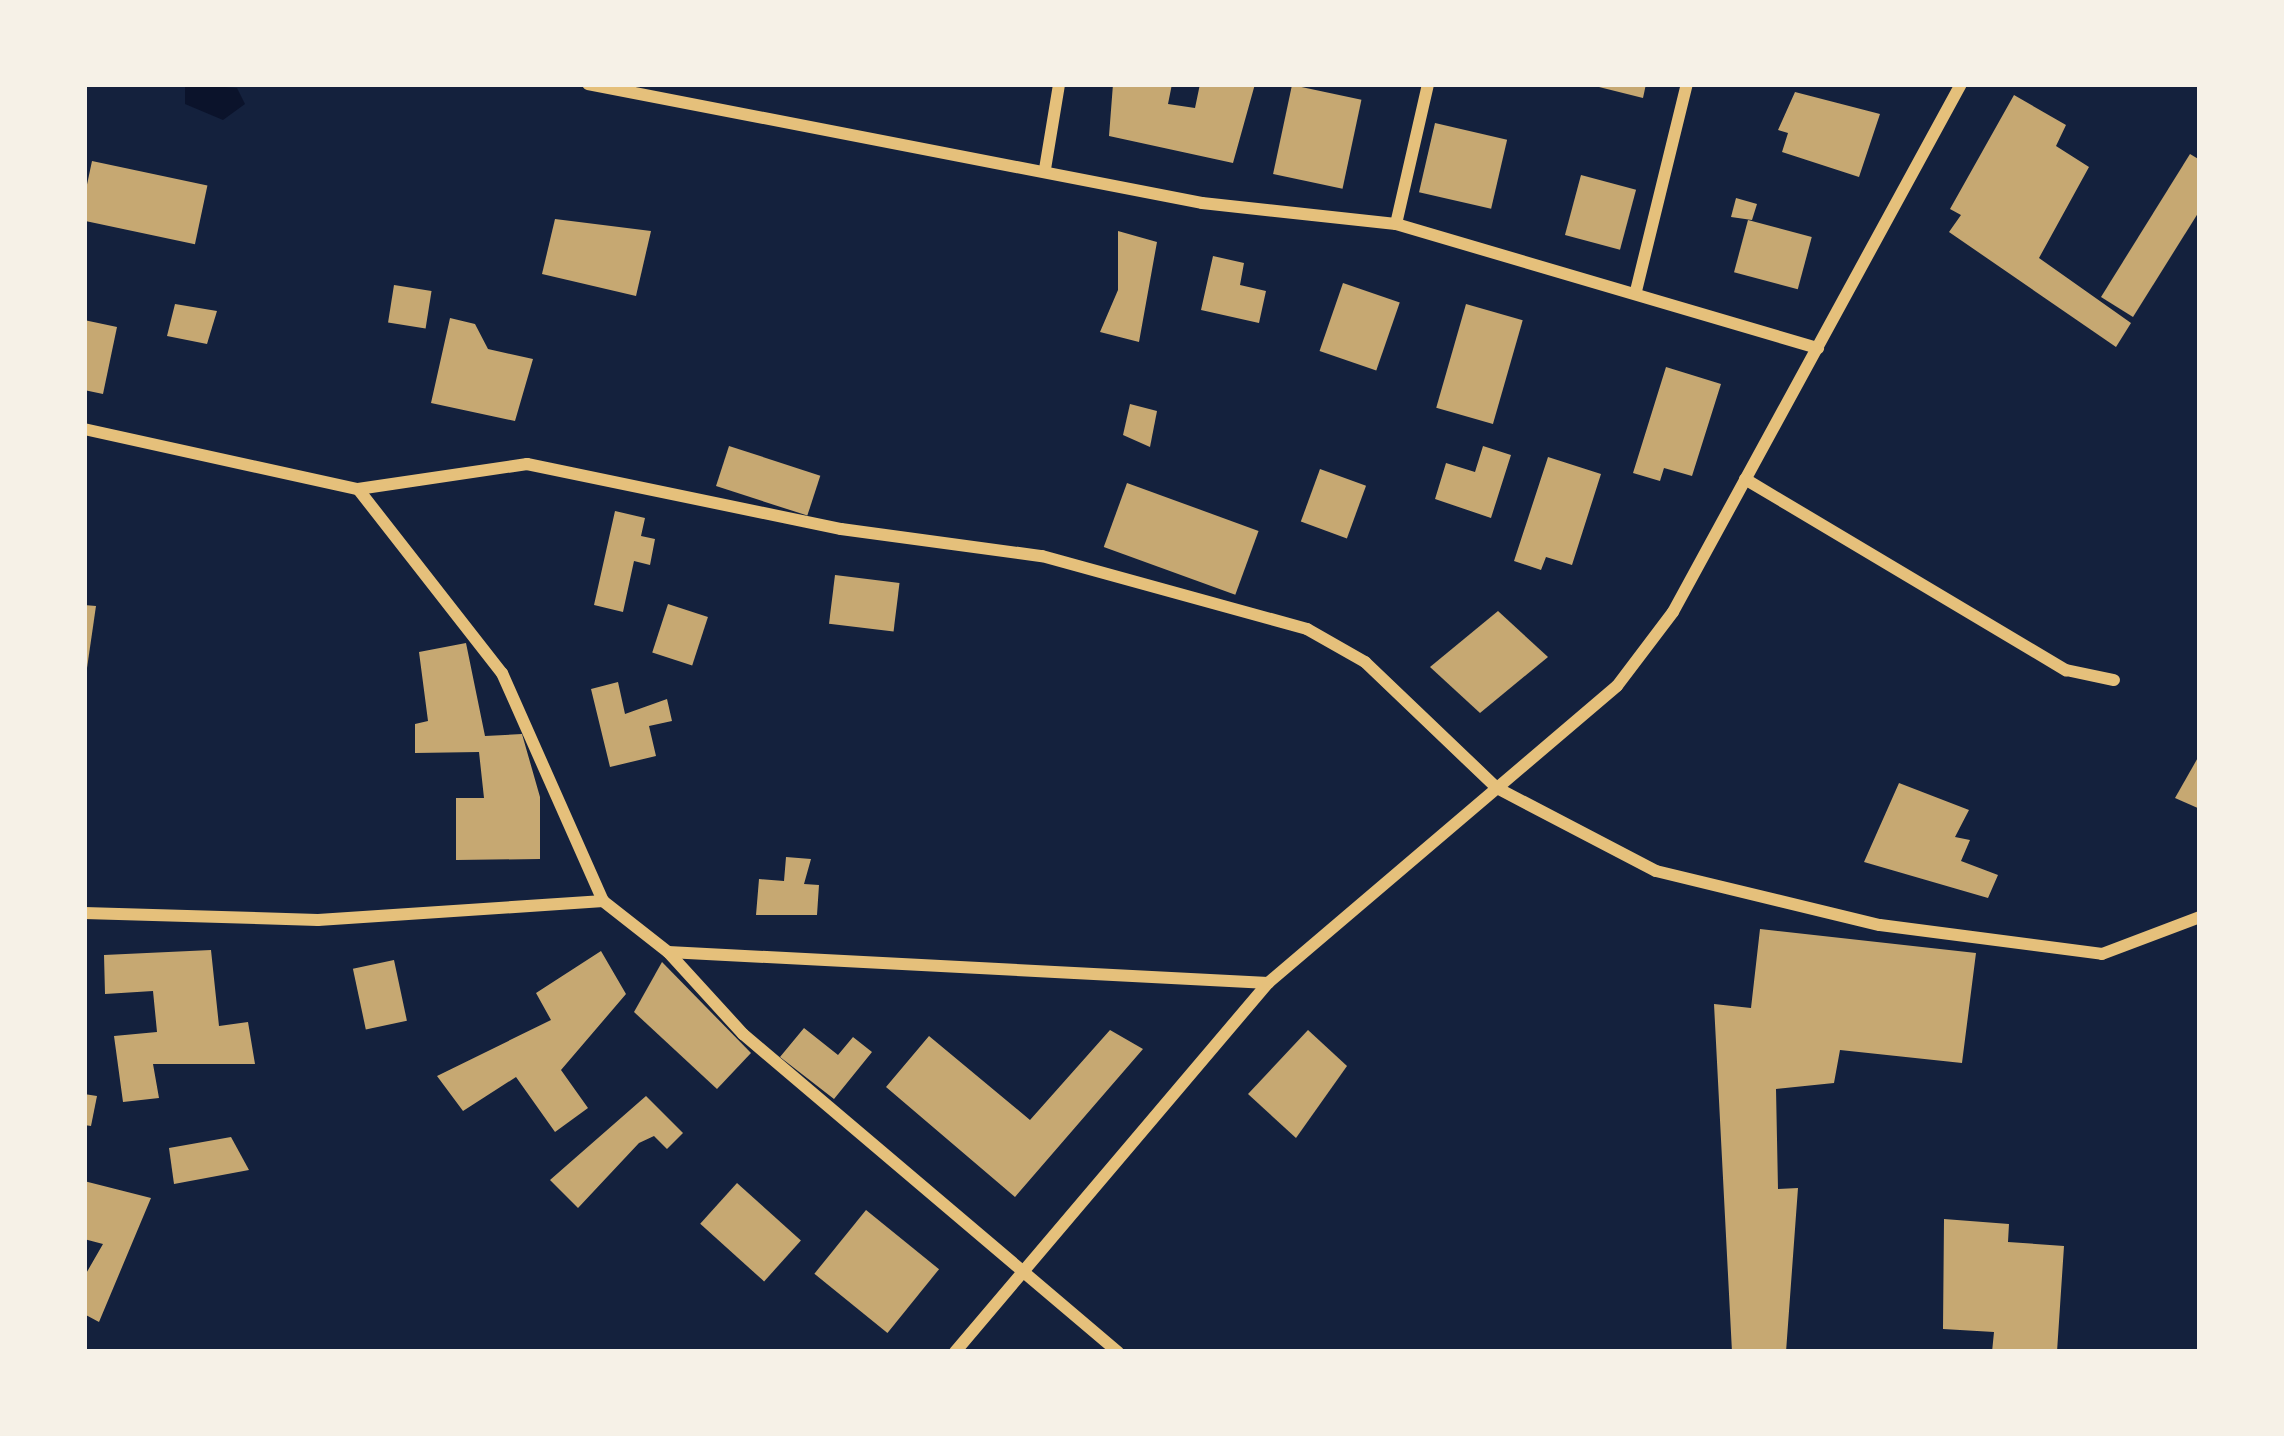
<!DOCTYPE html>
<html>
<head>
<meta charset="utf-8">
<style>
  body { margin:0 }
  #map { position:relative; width:2284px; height:1436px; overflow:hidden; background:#14213d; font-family:"Fira Sans",sans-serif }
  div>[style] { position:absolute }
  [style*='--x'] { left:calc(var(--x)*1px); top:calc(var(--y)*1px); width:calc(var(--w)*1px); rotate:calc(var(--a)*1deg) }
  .water>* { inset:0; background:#0b132b }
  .building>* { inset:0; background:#c6a872; transform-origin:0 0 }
  .minor>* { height:12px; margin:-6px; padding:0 6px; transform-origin:6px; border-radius:6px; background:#e5c07b }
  span { translate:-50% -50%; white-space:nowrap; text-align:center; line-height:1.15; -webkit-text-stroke:12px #f6f1e7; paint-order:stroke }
  .frame { position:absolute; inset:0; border:87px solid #f6f1e7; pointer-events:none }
</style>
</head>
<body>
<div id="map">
  <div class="water">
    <i style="clip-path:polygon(185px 84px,237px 88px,245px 104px,223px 120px,185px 104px)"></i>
  </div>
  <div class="building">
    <i style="clip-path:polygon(1113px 84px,1172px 84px,1168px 104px,1195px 108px,1200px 84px,1255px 84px,1233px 163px,1109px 136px)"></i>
    <i style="clip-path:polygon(1587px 84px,1646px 84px,1643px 98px)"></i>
    <i style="left:1292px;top:85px;width:71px;height:91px;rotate:12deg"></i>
    <i style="clip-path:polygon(1795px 92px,1880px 114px,1859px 177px,1782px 152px,1788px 133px,1778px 130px)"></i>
    <i style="clip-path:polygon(2014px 95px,2066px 125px,2056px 146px,2089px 167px,2039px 258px,2131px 323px,2116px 347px,1949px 232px,1961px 215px,1950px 209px)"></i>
    <i style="left:1435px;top:123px;width:74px;height:71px;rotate:13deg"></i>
    <i style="clip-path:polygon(2190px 154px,2200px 160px,2200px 210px,2133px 317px,2101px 297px)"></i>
    <i style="left:92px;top:161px;width:118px;height:60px;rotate:12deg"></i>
    <i style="left:1581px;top:175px;width:57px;height:62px;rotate:15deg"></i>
    <i style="clip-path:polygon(1736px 198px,1757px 204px,1752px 220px,1731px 217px)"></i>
    <i style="clip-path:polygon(555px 219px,651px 231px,636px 296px,542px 274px)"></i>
    <i style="left:1748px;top:220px;width:66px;height:54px;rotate:15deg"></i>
    <i style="clip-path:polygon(1118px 231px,1157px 242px,1139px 342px,1100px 332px,1118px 290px)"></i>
    <i style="clip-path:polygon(1213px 256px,1244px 263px,1240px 285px,1266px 291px,1259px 323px,1201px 310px)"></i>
    <i style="left:1343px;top:283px;width:60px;height:72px;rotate:19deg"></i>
    <i style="left:394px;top:285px;width:38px;height:38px;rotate:9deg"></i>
    <i style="clip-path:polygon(175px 304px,217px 311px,207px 344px,167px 336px)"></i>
    <i style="left:1466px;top:304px;width:59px;height:108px;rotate:16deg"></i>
    <i style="clip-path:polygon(450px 318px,475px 324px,488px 349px,533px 359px,515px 421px,431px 403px)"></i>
    <i style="clip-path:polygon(84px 320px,117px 327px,103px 394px,84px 390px)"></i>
    <i style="clip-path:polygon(1666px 367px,1721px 384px,1692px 476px,1664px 468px,1660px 481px,1633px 473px)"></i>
    <i style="clip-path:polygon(1130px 404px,1157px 411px,1150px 447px,1123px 435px)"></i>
    <i style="left:729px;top:446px;width:96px;height:42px;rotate:18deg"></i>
    <i style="clip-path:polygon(1483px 446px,1511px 455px,1491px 518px,1435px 499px,1446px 463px,1475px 472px)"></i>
    <i style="clip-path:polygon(1548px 457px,1601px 474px,1572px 565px,1546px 557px,1541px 570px,1514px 561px)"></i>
    <i style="left:1320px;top:469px;width:49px;height:56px;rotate:20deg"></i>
    <i style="left:1127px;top:483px;width:140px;height:68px;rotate:20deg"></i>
    <i style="clip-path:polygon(615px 511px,645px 518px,641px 536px,655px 539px,650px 565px,634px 561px,623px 612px,594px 605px)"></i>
    <i style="left:835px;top:575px;width:65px;height:49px;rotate:7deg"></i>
    <i style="left:668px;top:604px;width:42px;height:51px;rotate:18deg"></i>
    <i style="clip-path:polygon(84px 605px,96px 606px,87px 668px,84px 667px)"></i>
    <i style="clip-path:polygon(1498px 611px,1548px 657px,1480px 713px,1430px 667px)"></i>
    <i style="clip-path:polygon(466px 643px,485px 736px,522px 734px,540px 797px,540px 859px,456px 860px,456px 798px,484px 798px,479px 752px,415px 753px,415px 724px,428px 721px,419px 652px)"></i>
    <i style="clip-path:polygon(618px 682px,625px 714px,667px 699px,672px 721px,649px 726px,656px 756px,610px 767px,591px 689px)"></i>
    <i style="clip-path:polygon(2200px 754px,2200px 809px,2175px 798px)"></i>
    <i style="clip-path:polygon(1899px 783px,1969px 810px,1955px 837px,1970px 840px,1961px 861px,1998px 875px,1988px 898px,1864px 862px)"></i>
    <i style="clip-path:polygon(786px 857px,811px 859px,804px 884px,819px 885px,817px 915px,756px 915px,759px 879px,784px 881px)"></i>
    <i style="clip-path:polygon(1760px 929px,1976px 953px,1962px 1063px,1840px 1050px,1834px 1083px,1776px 1089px,1778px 1189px,1798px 1188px,1786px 1352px,1732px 1352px,1714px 1004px,1751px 1008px)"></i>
    <i style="clip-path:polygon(211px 950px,219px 1026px,248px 1022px,255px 1064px,153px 1064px,159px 1098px,123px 1102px,114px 1036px,157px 1032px,153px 991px,105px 994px,104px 955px)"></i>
    <i style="clip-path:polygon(601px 951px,626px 994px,561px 1070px,588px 1108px,555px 1132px,516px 1077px,463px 1111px,437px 1076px,551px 1020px,536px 993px)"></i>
    <i style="left:394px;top:960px;width:62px;height:42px;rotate:78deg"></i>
    <i style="clip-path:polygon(662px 962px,751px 1053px,717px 1089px,634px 1012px)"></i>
    <i style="clip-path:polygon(804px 1028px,838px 1055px,853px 1037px,872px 1052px,834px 1099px,780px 1057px)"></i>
    <i style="clip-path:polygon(1110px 1030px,1143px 1049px,1015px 1197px,886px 1087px,929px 1036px,1030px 1120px)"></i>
    <i style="clip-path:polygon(1308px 1030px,1347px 1066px,1296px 1138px,1248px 1094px)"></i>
    <i style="clip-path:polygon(84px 1094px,97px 1096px,91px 1126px,84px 1125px)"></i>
    <i style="clip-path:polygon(646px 1096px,683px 1133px,667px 1149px,654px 1136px,639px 1143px,578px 1208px,550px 1180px)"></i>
    <i style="clip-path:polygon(231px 1137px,249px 1170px,174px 1184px,169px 1148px)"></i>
    <i style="clip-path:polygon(84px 1181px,151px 1198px,99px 1322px,84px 1314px,84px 1277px,103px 1244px,84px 1239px)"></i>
    <i style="left:737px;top:1183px;width:86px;height:55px;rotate:42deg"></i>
    <i style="left:866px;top:1210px;width:94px;height:82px;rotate:39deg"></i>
    <i style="clip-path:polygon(1944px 1219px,2009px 1224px,2008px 1242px,2064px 1246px,2057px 1352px,1992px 1352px,1994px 1332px,1943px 1329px)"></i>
  </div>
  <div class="minor">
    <i style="--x:588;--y:84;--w:625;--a:10.97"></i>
    <i style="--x:1202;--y:203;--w:195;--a:6.2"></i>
    <i style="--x:1396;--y:224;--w:440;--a:16.4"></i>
    <i style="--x:1045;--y:169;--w:86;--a:-80.6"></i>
    <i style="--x:1396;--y:224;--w:144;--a:-77.1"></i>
    <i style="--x:1636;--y:291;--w:213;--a:-76.2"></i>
    <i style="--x:84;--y:429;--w:280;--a:12.4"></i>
    <i style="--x:358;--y:489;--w:171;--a:-8.4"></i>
    <i style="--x:527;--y:464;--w:321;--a:11.7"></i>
    <i style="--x:841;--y:529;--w:203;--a:7.7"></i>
    <i style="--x:1042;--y:556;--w:275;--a:15.4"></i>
    <i style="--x:1307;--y:629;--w:67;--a:29.6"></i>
    <i style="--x:1365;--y:662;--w:182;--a:43.7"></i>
    <i style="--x:1497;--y:788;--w:179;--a:27.6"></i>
    <i style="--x:1656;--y:871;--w:230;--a:13.6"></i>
    <i style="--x:1880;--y:925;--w:224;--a:7.4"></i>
    <i style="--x:2102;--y:954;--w:105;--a:-20.7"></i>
    <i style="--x:1745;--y:479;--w:374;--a:30.8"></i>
    <i style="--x:2066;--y:670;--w:49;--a:11.8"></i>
    <i style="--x:358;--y:489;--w:234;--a:52"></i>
    <i style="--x:502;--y:673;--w:249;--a:66.1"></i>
    <i style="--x:84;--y:913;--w:234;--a:1.7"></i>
    <i style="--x:318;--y:920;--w:286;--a:-3.8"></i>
    <i style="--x:603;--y:901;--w:83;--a:38.1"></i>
    <i style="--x:668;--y:952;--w:601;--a:2.96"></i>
    <i style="--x:669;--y:953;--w:110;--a:47.6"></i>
    <i style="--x:743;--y:1034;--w:492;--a:40.3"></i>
    <i style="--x:955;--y:1352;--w:484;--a:-49.7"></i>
    <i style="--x:1268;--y:983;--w:458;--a:-40.4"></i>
    <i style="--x:1617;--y:686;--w:93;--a:-52.9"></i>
    <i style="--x:1673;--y:612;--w:601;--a:-61.39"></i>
  </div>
  <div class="frame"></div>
</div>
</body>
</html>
